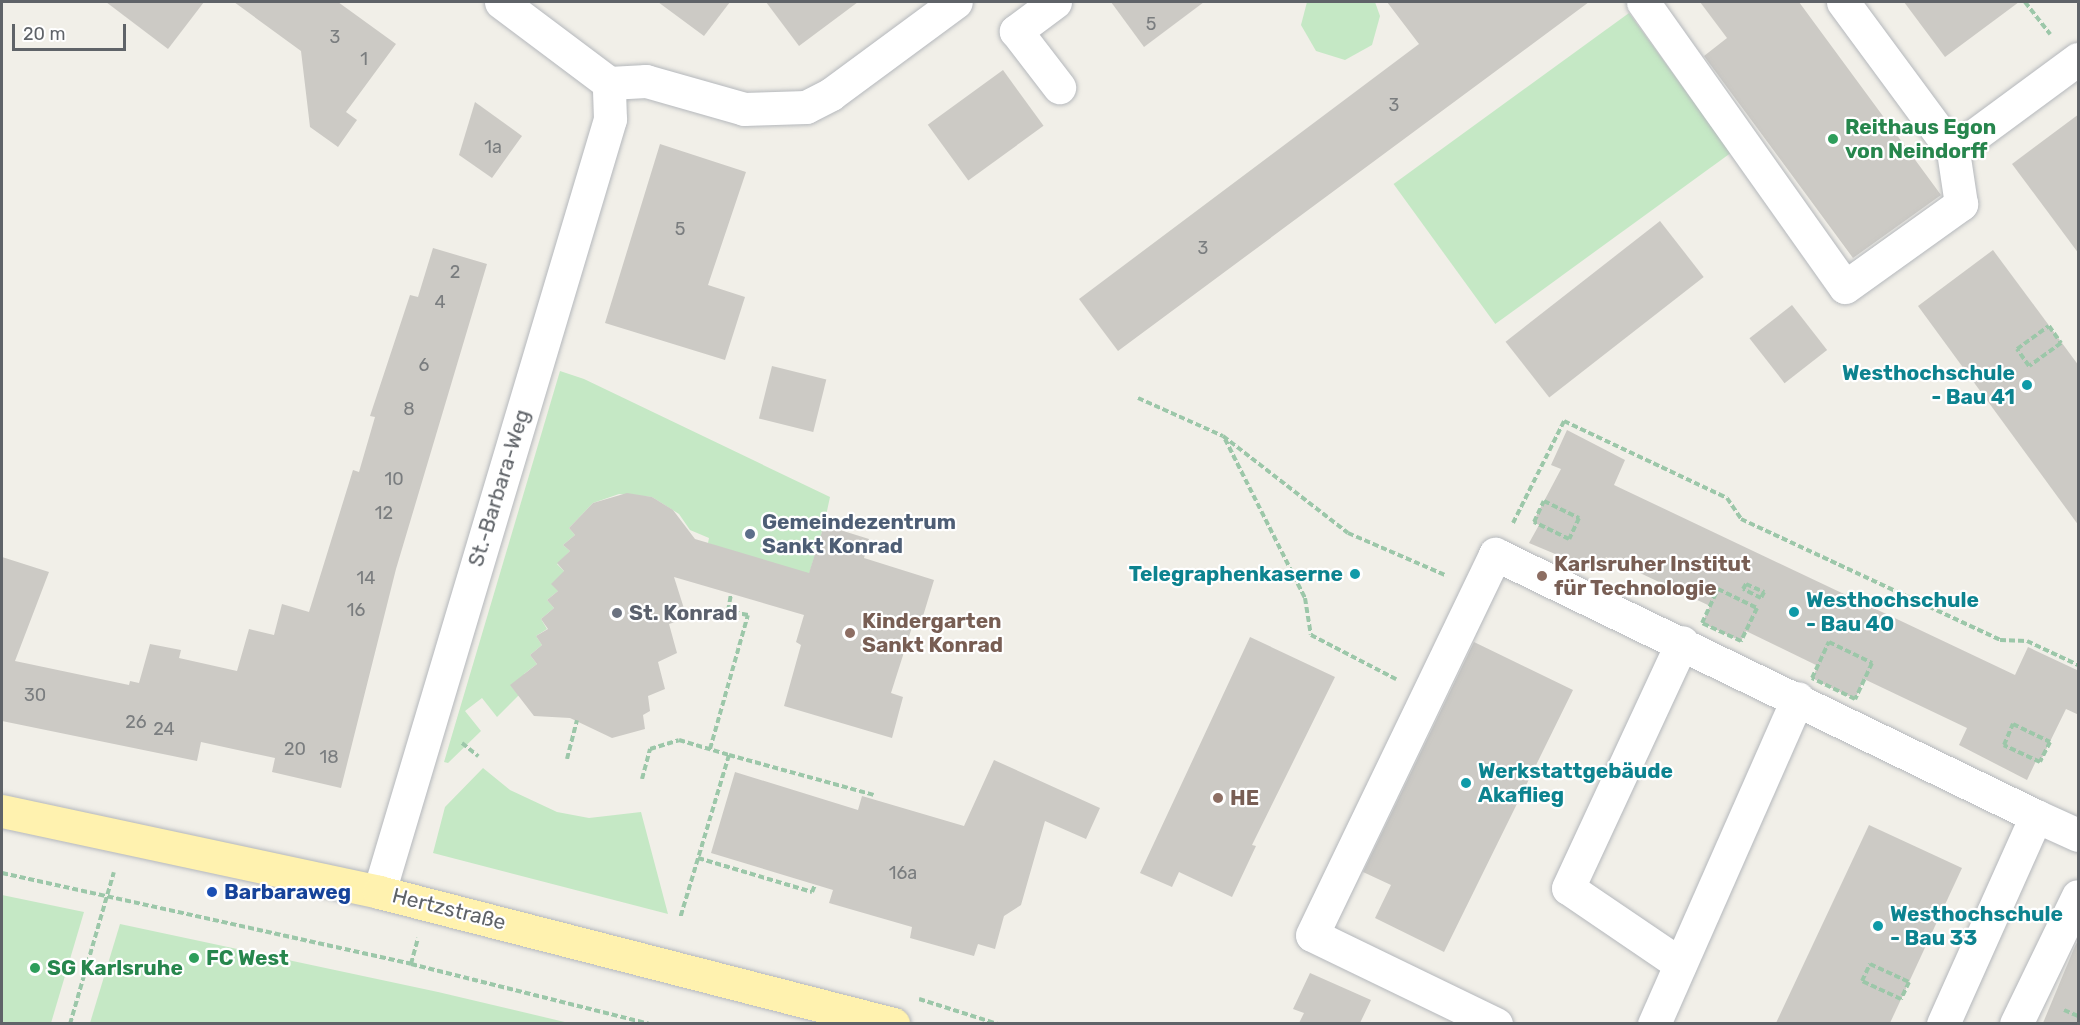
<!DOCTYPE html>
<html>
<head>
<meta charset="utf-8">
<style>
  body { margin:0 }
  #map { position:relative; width:2080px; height:1025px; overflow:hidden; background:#f1efe8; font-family:Rubik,sans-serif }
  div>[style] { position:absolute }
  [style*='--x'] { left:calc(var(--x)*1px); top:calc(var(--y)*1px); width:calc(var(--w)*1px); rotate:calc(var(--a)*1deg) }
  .green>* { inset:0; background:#c5e8c5; transform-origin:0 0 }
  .building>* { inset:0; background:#cccac5; transform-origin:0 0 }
  .path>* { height:4px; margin-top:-2px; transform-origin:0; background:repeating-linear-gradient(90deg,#9cc7a9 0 6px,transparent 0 9px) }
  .roads { filter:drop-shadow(0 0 2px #b5b8bc) drop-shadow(0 0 2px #b5b8bc) }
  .minor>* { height:33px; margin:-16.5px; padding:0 16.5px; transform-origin:16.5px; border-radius:16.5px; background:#fff }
  .major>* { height:33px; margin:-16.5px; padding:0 16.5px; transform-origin:16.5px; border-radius:16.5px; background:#fff2af }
  .dots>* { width:16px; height:16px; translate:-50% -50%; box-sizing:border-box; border:3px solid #fff; border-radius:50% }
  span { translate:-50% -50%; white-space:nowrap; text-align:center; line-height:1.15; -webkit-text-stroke:4.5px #fff; paint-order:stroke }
  .number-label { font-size:18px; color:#7a7d7f }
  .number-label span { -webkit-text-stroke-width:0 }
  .leisure-label { font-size:21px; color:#27864d; font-weight:700 }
  .left { translate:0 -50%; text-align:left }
  .culture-label { font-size:21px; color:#0d838f; font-weight:700 }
  .right { translate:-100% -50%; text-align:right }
  .street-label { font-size:21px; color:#5f6368 }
  .service-label { font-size:21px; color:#4e5e75; font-weight:700 }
  .education-label { font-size:21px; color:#785e54; font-weight:700 }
  .worship-label { font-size:21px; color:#5b616d; font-weight:700 }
  .transit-label { font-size:21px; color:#164399; font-weight:700 }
  .frame { position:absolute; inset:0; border:3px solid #5f6368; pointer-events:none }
  .scale { position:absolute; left:12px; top:24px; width:114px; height:27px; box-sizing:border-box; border:3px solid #5f6368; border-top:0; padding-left:8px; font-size:18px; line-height:21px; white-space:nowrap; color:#5f6368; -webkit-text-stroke:4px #fff; paint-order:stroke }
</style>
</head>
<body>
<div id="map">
  <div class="green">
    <i style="clip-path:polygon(1307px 2px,1375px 2px,1380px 16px,1372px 45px,1345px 60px,1316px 51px,1301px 25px)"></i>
    <i style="left:1629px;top:13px;width:173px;height:291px;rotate:54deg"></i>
    <i style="clip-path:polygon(560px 371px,584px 379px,830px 497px,824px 525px,806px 584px,708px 543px,709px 538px,690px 530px,679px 514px,652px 497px,619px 494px,593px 503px,569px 528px,575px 535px,563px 545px,570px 551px,557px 564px,564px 571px,558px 591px,547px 600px,554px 608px,541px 619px,547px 629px,536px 636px,542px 645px,530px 655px,537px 664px,524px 674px,531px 683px,497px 717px,482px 698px,465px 711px,481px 731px,448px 763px,444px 762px)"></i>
    <i style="clip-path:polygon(483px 768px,510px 790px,557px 812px,589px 818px,641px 812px,668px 914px,433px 853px,445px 807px)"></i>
    <i style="clip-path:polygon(2px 895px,84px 912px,51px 1023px,2px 1023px)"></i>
    <i style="clip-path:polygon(120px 924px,438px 992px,569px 1023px,90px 1023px)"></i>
  </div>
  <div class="building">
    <i style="clip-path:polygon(106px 2px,204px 2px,168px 49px)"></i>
    <i style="clip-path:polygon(234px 2px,338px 2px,396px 44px,346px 112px,357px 120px,338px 147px,310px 127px,301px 51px)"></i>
    <i style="clip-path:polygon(658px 2px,730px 2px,704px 36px)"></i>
    <i style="clip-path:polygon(766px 2px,858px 2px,799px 46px)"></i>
    <i style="clip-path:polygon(1111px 2px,1204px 2px,1144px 47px)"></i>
    <i style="clip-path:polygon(1387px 2px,1589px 2px,1118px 351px,1079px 299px,1419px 44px)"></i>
    <i style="clip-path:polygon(1700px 2px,1799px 2px,1941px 195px,1853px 258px,1704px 56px,1727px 38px)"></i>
    <i style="clip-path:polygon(1904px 2px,2019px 2px,1945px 57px)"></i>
    <i style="left:1003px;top:70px;width:69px;height:93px;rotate:54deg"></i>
    <i style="clip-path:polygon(475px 102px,522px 136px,492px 178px,459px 155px)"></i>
    <i style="clip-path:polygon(2079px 114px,2079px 254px,2012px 164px)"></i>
    <i style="clip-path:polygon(660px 144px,746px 172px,708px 285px,745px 297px,725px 360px,605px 323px)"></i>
    <i style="left:1660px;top:221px;width:71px;height:196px;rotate:52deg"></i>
    <i style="clip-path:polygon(433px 248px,487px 264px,396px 569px,341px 788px,272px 772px,275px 758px,201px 742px,197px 761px,2px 721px,2px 557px,49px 572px,15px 661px,129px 685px,130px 681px,139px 683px,150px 644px,181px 650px,179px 658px,237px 671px,249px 629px,274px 635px,282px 604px,309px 612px,353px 470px,359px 472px,375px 417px,370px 416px,410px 295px,418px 297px)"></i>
    <i style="clip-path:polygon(1993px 250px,2079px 366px,2079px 526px,1918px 306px)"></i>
    <i style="left:1792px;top:305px;width:57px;height:54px;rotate:52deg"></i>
    <i style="left:772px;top:366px;width:56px;height:54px;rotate:14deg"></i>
    <i style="clip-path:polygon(1567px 430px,1625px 460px,1614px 485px,2015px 675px,2028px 647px,2079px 671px,2079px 715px,2066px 709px,2040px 762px,2036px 761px,2027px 780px,1959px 745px,1967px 728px,1864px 679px,1855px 699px,1832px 688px,1812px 678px,1818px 666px,1746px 631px,1741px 641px,1702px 623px,1710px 606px,1606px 557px,1598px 572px,1529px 543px,1539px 525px,1533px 522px,1561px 469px,1551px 465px)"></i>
    <i style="clip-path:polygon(627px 493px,652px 497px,673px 510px,695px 539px,809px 573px,824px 525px,869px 539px,864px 558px,934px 580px,920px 626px,913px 624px,891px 693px,903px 697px,892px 738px,784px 706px,801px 645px,796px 642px,804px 615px,674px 577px,687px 618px,669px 624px,677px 653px,658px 662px,665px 689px,648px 696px,650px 711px,643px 715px,645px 729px,612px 738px,570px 718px,534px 716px,510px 685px,537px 664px,530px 655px,542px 645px,536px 636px,548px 629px,541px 619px,554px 608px,547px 600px,558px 591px,551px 584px,564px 571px,557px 563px,570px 551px,563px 545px,575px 535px,569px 528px,593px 503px)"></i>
    <i style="clip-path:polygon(1250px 637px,1335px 677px,1252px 845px,1256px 846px,1232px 897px,1179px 872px,1172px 887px,1140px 873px)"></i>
    <i style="clip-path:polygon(1474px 642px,1573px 690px,1444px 952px,1375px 918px,1391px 885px,1363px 872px)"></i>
    <i style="clip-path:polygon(994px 760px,1100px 808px,1086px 839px,1045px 821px,1021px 905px,1004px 916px,995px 949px,978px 944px,974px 956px,910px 938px,912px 927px,829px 903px,833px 890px,711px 853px,735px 772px,858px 810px,862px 796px,964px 826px)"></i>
    <i style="clip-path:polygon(1869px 825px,1962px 868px,1890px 1023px,1776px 1023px)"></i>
    <i style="clip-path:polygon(2079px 939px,2079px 1023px,2043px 1023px,2075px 946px)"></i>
    <i style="clip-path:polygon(1310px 973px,1371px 1000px,1360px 1023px,1299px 1023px,1304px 1013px,1293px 1009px)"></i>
  </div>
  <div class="path">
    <i style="--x:2025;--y:2;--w:41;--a:52"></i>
    <i style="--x:2049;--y:326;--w:21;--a:55"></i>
    <i style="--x:2061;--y:343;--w:39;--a:144"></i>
    <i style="--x:2029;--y:366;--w:21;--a:-125"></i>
    <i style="--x:2017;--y:349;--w:39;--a:-36"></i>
    <i style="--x:1138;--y:398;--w:93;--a:24.1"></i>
    <i style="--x:1223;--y:436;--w:158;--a:37.8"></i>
    <i style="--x:1348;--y:533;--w:106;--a:23.4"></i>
    <i style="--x:1225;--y:439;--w:178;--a:63.3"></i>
    <i style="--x:1305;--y:598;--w:37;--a:81"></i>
    <i style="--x:1311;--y:635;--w:96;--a:27.4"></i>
    <i style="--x:1544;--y:501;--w:39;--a:26"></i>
    <i style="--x:1579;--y:518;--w:23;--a:115"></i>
    <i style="--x:1569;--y:539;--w:39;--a:-154"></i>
    <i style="--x:1534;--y:522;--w:23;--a:-65"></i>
    <i style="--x:1513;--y:523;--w:114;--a:-63.4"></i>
    <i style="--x:1564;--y:421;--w:180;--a:25.3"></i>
    <i style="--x:1727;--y:498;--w:25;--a:56"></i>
    <i style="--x:1741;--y:519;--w:286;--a:25"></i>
    <i style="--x:2000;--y:640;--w:27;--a:2"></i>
    <i style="--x:2027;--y:641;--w:56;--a:25.2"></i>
    <i style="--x:1746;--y:584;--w:20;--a:24"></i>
    <i style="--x:1764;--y:592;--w:7;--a:117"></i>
    <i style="--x:1761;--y:598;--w:20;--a:-153"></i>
    <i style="--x:1743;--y:589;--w:6;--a:-59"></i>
    <i style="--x:1718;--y:589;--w:43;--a:26"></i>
    <i style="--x:1757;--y:608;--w:37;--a:116"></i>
    <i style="--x:1741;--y:641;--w:43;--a:-155.2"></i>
    <i style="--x:1702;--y:623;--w:38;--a:-65"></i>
    <i style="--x:1829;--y:642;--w:48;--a:26"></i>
    <i style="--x:1872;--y:663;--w:40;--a:115"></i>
    <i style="--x:1855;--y:699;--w:48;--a:-154"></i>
    <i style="--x:1812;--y:678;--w:40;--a:-65"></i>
    <i style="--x:2013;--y:724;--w:41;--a:25.9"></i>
    <i style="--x:2050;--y:742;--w:22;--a:117"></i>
    <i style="--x:2040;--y:762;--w:40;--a:-155"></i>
    <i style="--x:2004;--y:745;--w:23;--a:-67"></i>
    <i style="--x:462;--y:743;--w:21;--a:39"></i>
    <i style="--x:710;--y:749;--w:139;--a:-74.2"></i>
    <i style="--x:748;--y:615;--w:20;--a:-169"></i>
    <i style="--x:728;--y:611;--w:17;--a:-80"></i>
    <i style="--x:729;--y:755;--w:150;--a:15.4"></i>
    <i style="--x:567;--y:759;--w:40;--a:-75.6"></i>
    <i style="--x:642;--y:779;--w:31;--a:-75"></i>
    <i style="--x:650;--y:749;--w:30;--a:-17"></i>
    <i style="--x:679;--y:740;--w:52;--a:16.7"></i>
    <i style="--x:729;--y:755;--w:170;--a:106.7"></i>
    <i style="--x:698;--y:858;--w:119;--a:16.6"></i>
    <i style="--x:812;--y:892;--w:8;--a:-67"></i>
    <i style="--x:2;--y:873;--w:419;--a:12.5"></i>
    <i style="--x:411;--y:964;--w:245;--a:14.1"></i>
    <i style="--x:411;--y:964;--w:27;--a:-75"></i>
    <i style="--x:1870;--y:964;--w:43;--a:24.8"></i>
    <i style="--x:1909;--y:982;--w:19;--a:115"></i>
    <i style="--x:1901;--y:999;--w:43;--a:-155.2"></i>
    <i style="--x:1862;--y:981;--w:19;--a:-65"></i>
    <i style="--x:919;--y:999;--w:83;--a:17.6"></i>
    <i style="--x:2064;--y:1010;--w:15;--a:23"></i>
    <i style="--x:70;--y:1024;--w:158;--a:-73.9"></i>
  </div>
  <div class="roads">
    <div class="minor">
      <i style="--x:501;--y:2;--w:135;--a:36.9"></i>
      <i style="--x:1055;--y:2;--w:49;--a:143.4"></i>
      <i style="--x:1016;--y:31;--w:71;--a:52.5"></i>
      <i style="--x:1643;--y:2;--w:349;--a:54.7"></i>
      <i style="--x:1845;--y:287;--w:143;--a:-35.6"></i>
      <i style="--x:1961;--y:204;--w:54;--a:-98.6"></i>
      <i style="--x:1843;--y:2;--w:185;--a:53.6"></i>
      <i style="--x:1953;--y:151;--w:155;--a:-36.4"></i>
      <i style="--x:609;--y:83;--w:37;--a:-3"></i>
      <i style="--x:646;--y:81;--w:102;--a:15.9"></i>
      <i style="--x:744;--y:109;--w:62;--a:-1.8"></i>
      <i style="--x:806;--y:107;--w:28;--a:-27"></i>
      <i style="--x:831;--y:94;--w:155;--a:-36.4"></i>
      <i style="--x:379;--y:892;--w:807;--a:-73.36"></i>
      <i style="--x:610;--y:119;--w:36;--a:-92"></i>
      <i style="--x:1680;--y:964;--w:135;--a:-145.8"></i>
      <i style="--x:1568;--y:888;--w:271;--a:-65.1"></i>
      <i style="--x:1496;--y:1024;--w:204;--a:-154.2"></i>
      <i style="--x:1312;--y:935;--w:423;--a:-64.3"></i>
      <i style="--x:1495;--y:554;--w:601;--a:25.84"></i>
      <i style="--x:1654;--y:1024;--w:356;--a:-66.2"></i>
      <i style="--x:1943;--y:1024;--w:228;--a:-65.9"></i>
      <i style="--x:2036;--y:816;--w:46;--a:24.3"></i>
      <i style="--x:2016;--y:1024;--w:142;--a:-64.2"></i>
    </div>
    <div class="major">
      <i style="--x:2;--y:811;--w:386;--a:12.1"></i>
      <i style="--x:379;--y:892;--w:531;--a:14.4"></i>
    </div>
  </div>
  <div class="dots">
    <i style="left:1833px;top:139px;background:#2e9e5b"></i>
    <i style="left:2027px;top:385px;background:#0f9aa8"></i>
    <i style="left:750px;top:534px;background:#5c6f8a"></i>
    <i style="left:1355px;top:574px;background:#0f9aa8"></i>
    <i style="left:1542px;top:576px;background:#8d6e63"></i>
    <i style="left:1794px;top:612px;background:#0f9aa8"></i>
    <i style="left:617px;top:613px;background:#6b7280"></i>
    <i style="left:850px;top:633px;background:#8d6e63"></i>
    <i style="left:1466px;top:783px;background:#0f9aa8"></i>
    <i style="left:1218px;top:798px;background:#8d6e63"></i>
    <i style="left:212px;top:892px;background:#1a4fb4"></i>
    <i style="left:1878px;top:926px;background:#0f9aa8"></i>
    <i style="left:194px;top:958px;background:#2e9e5b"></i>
    <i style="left:35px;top:968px;background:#2e9e5b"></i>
  </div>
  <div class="number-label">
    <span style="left:1151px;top:24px">5</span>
    <span style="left:335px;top:37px">3</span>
    <span style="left:364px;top:59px">1</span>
    <span style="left:1394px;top:105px">3</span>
    <span style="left:493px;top:147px">1a</span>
    <span style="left:680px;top:229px">5</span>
    <span style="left:1203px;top:248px">3</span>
    <span style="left:455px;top:272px">2</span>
    <span style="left:440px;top:302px">4</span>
    <span style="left:424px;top:365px">6</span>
    <span style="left:409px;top:409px">8</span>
    <span style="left:394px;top:479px">10</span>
    <span style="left:384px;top:513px">12</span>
    <span style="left:366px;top:578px">14</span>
    <span style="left:356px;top:610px">16</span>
    <span style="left:35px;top:695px">30</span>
    <span style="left:136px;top:722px">26</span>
    <span style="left:164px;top:729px">24</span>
    <span style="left:295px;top:749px">20</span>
    <span style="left:329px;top:757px">18</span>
    <span style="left:903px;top:873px">16a</span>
  </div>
  <div class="leisure-label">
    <span class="left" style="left:1845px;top:139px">Reithaus Egon<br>von Neindorff</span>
    <span class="left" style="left:206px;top:958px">FC West</span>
    <span class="left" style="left:47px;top:968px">SG Karlsruhe</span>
  </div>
  <div class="culture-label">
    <span class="right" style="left:2015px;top:385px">Westhochschule<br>- Bau 41</span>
    <span class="right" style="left:1343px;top:574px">Telegraphenkaserne</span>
    <span class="left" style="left:1806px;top:612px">Westhochschule<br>- Bau 40</span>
    <span class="left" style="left:1478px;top:783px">Werkstattgebäude<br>Akaflieg</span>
    <span class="left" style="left:1890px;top:926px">Westhochschule<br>- Bau 33</span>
  </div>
  <div class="street-label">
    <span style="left:499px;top:488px;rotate:-73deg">St.-Barbara-Weg</span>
    <span style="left:449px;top:909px;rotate:14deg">Hertzstraße</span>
  </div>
  <div class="service-label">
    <span class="left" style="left:762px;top:534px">Gemeindezentrum<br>Sankt Konrad</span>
  </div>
  <div class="education-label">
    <span class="left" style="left:1554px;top:576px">Karlsruher Institut<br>für Technologie</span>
    <span class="left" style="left:862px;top:633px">Kindergarten<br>Sankt Konrad</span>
    <span class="left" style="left:1230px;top:798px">HE</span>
  </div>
  <div class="worship-label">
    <span class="left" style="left:629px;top:613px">St. Konrad</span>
  </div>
  <div class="transit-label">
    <span class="left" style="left:224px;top:892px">Barbaraweg</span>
  </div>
  <div class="frame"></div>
  <div class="scale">20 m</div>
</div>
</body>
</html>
